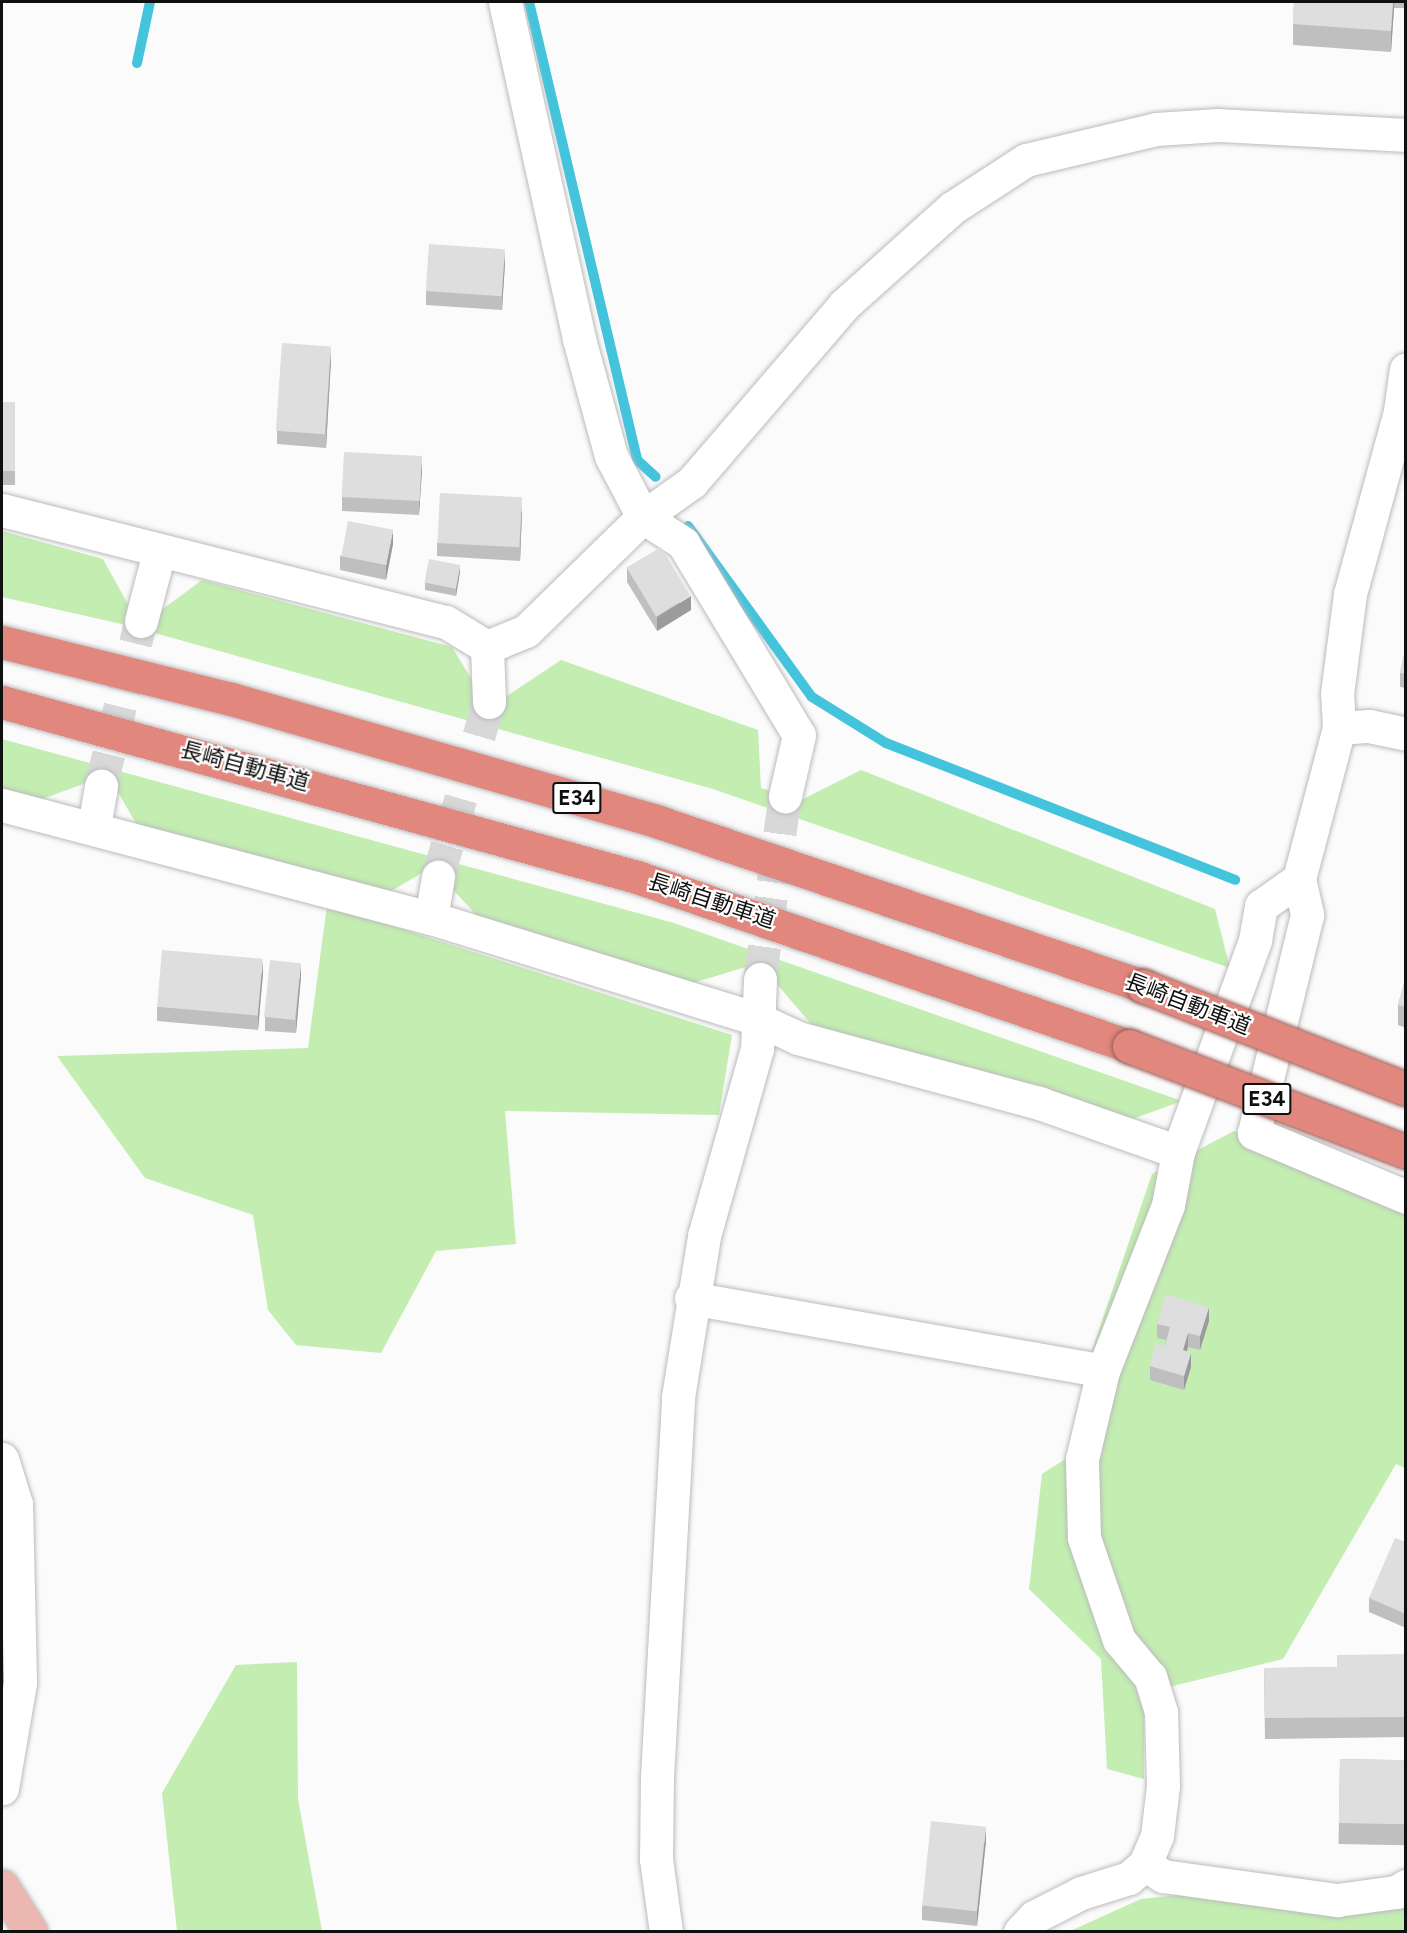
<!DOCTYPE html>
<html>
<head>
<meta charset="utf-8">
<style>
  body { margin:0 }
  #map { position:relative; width:1407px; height:1933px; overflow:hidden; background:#fbfbfc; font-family:Figtree,"Noto Sans JP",sans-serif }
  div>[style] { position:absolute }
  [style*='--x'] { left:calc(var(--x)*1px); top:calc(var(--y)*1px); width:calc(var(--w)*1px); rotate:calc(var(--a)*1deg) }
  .green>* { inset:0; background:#c3edb1 }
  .stream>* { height:10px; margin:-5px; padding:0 5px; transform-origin:5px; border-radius:5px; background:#44c4dc }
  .river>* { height:66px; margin:-33px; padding:0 33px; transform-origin:33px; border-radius:33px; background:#44c4dc }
  .minor-tunnel>* { height:33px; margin-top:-16.5px; transform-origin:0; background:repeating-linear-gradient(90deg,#d8d8d9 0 33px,transparent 0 49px) }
  .roads { filter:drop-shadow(0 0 2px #bbbbbc) drop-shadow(0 0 2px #bbbbbc) }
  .minor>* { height:33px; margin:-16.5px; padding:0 16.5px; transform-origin:16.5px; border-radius:16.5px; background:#fff }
  .major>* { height:33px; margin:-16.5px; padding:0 16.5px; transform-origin:16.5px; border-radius:16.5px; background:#edb7b1 }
  .highway>* { height:33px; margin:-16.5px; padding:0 16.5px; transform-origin:16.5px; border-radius:16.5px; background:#e1877d }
  .bridges { filter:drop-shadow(0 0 2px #985d57) drop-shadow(0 0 2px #985d57) }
  .highway-bridge>* { height:33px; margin:-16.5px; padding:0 16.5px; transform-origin:16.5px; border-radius:16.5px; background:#e1877d }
  .wall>* { inset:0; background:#c0bfbf; transform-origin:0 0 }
  .shaded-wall>* { inset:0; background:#9c9b9b }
  .building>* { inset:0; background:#dfdede; transform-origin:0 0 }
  span { translate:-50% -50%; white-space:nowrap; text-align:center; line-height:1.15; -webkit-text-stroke:4.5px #fff; paint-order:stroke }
  .shield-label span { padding:2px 4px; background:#fff; border:2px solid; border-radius:4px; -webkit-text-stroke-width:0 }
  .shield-label { font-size:21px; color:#101011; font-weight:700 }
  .street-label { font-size:22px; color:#101011 }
  .frame { position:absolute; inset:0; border:3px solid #101011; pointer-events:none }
</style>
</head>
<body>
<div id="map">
  <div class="green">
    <i style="clip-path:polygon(2px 531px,103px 559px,140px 626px,202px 580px,452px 647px,489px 708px,561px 660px,758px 730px,761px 788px,801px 800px,861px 770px,1215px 909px,1230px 968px,713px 789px,126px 625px,2px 597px)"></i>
    <i style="clip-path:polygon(2px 739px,674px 923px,1182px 1101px,1127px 1121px,811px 1024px,759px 963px,683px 986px,482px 921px,432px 867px,388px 893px,141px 832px,108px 775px,34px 802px,2px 793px)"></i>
    <i style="clip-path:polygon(327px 905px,732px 1035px,719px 1115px,505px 1111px,516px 1244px,436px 1251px,381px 1353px,296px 1345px,268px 1310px,253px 1215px,145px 1178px,57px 1056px,308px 1048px)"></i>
    <i style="clip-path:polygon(1234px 1131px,1405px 1204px,1405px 1468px,1396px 1464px,1283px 1659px,1144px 1693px,1144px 1779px,1107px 1769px,1101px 1659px,1029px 1589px,1042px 1474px,1067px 1458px,1090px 1356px,1152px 1174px)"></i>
    <i style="clip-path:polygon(297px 1662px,298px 1799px,322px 1931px,177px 1931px,162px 1793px,236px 1665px)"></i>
    <i style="clip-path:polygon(1187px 1894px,1365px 1914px,1405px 1903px,1405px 1931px,1068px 1932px,1141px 1899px)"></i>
  </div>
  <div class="stream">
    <i style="--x:529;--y:2;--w:471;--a:76.7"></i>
    <i style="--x:637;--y:460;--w:25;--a:42"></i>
    <i style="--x:137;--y:63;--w:62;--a:-78"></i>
    <i style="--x:688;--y:526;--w:211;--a:54.1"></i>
    <i style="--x:812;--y:697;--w:87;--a:31.9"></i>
    <i style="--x:886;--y:743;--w:375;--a:21.4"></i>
  </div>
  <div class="river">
    <i style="--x:2;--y:1674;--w:11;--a:90"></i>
  </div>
  <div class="minor-tunnel">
    <i style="--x:101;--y:786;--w:170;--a:-76.4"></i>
    <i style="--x:438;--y:877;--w:182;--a:-73.8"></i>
    <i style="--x:760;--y:979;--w:185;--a:-82.2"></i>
  </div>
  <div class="roads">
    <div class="minor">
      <i style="--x:505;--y:2;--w:345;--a:77.6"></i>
      <i style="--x:579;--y:339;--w:121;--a:74.7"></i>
      <i style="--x:611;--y:456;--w:69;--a:62.3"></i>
      <i style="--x:643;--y:517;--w:48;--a:33"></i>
      <i style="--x:683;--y:543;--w:224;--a:58.9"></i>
      <i style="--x:799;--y:735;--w:63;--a:102.9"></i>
      <i style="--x:2;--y:510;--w:458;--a:14.2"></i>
      <i style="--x:446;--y:622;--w:48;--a:31.4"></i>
      <i style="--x:141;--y:621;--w:71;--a:-75.4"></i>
      <i style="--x:487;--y:647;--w:42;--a:-22.3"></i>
      <i style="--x:526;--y:631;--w:163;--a:-44.3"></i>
      <i style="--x:643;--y:517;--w:60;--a:-35.5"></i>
      <i style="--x:692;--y:482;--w:233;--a:-49.3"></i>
      <i style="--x:844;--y:305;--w:145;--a:-41.9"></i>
      <i style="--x:952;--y:208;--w:88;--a:-33"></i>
      <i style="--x:1026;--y:160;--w:134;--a:-13.4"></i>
      <i style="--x:1156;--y:129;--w:62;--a:-3.7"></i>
      <i style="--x:1218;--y:125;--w:188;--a:3"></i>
      <i style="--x:487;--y:647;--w:55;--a:87.9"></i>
      <i style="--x:1339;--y:728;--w:30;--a:-4"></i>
      <i style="--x:1369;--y:726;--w:38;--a:12"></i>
      <i style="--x:2;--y:805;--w:444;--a:14.8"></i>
      <i style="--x:431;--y:918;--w:339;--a:17.2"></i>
      <i style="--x:755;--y:1018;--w:47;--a:24.9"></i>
      <i style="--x:798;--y:1038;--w:250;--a:15.1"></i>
      <i style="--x:1039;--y:1103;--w:147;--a:19.4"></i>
      <i style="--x:94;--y:827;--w:42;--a:-80.3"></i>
      <i style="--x:1299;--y:879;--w:37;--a:77"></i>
      <i style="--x:1307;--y:915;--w:224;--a:103.7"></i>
      <i style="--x:1254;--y:1133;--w:165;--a:22.8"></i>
      <i style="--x:431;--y:918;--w:42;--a:-80.3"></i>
      <i style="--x:691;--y:1298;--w:418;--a:10"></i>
      <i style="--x:2;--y:1459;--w:47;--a:72.7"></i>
      <i style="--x:16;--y:1504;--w:179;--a:88.7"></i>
      <i style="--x:20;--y:1683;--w:107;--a:99.7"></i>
      <i style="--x:1145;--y:1864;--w:22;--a:34"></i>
      <i style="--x:1163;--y:1876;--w:176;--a:7.9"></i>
      <i style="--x:1337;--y:1900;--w:60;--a:-7.7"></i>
      <i style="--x:1396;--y:1892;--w:12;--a:-31"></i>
      <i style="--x:666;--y:1932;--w:74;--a:-97.8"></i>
      <i style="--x:656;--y:1859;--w:82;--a:-89.3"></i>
      <i style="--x:657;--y:1777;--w:381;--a:-86.8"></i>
      <i style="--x:678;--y:1397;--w:163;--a:-80.8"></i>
      <i style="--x:704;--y:1236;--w:194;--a:-74.2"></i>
      <i style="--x:757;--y:1049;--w:70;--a:-87.5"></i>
      <i style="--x:1020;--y:1932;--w:21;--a:-47"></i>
      <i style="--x:1034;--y:1917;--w:53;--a:-27.1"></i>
      <i style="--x:1081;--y:1893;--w:50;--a:-17.4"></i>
      <i style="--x:1129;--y:1878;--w:21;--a:-41"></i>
      <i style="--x:1145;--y:1864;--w:30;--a:-67"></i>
      <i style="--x:1157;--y:1836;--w:50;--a:-83.2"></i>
      <i style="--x:1163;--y:1786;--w:74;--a:-91.5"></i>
      <i style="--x:1161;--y:1712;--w:37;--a:-107"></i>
      <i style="--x:1150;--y:1677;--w:48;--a:-130"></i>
      <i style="--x:1119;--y:1640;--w:108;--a:-108.9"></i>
      <i style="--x:1084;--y:1538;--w:79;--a:-91.5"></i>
      <i style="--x:1082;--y:1459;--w:90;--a:-76.6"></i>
      <i style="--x:1103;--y:1371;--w:178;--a:-68.6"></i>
      <i style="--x:1168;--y:1205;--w:54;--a:-79.3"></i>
      <i style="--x:1178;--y:1152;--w:226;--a:-70"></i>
      <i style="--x:1255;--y:940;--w:35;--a:-80"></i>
      <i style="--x:1261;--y:906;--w:47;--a:-35.4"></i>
      <i style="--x:1299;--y:879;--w:156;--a:-75.2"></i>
      <i style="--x:1339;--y:728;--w:34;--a:-93"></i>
      <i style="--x:1337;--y:694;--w:101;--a:-82.6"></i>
      <i style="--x:1350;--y:594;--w:190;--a:-74.7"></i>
      <i style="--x:1400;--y:411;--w:42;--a:-81.9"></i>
    </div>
    <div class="major">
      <i style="--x:2;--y:1886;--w:54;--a:57.8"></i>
    </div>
    <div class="highway">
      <i style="--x:2;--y:642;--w:236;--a:14"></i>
      <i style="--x:231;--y:699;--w:442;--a:16"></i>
      <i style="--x:656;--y:821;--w:514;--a:18.72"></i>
      <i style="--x:2;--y:702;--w:659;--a:15.41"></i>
      <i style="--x:637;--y:877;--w:520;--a:18.96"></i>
    </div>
  </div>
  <div class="bridges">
    <div class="highway-bridge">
      <i style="--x:1143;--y:986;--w:282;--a:21.4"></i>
      <i style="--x:1129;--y:1046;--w:297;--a:20.9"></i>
    </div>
  </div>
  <div class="wall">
    <i style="clip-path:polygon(1294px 2px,1406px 2px,1406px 8px,1394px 8px,1391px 52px,1293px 45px,1293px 24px)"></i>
    <i style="clip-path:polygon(505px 263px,502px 310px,426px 305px,426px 291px)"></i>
    <i style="clip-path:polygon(331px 360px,326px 448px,277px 444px,277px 431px)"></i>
    <i style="left:2px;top:402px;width:13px;height:83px"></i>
    <i style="clip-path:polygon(422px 470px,419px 515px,342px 511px,342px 497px)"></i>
    <i style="clip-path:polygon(522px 512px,520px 561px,437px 556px,437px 543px)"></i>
    <i style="clip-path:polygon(393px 544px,386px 580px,340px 570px,340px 556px)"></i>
    <i style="clip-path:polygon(627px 568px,691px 610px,657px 631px,627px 582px)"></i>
    <i style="clip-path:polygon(460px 572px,456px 596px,425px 590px,425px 583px)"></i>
    <i style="clip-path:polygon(1406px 645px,1406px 688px,1400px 687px,1400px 673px)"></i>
    <i style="clip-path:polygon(263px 973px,258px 1030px,157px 1021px,157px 1007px)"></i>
    <i style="clip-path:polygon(301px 976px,296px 1033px,265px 1031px,265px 1017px)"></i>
    <i style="clip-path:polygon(1406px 976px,1406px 1028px,1398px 1025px,1398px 1005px)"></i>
    <i style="clip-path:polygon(1209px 1321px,1200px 1350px,1188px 1347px,1186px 1351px,1191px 1367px,1184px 1390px,1150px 1380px,1150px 1366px,1165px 1346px,1166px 1340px,1157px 1338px,1157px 1324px)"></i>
    <i style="clip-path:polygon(1406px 1542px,1406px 1628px,1369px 1612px,1369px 1598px)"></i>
    <i style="clip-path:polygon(1406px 1654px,1406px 1737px,1265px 1739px,1264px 1668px,1337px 1667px)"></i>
    <i style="left:1340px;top:1759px;width:66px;height:85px;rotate:1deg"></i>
    <i style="clip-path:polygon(986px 1841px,977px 1926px,922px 1920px,922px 1906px)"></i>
  </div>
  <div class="shaded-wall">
    <i style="clip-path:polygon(1393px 2px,1394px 2px,1394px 8px,1391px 52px,1391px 31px)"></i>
    <i style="clip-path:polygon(505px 249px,505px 263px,502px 310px,502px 296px)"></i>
    <i style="clip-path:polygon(331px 346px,331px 360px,326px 448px,326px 434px)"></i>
    <i style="clip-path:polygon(422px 456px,422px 470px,419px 515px,419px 501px)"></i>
    <i style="clip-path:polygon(522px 498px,522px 512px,520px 561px,520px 547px)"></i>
    <i style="clip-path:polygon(393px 530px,393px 544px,386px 580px,386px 566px)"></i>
    <i style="clip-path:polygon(460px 565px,460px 572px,456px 596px,456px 589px)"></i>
    <i style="clip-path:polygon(691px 596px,691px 610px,657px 631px,657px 617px)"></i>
    <i style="clip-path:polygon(263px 959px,263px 973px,258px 1030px,258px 1016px)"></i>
    <i style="clip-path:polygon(301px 963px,301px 976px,296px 1033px,296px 1019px)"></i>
    <i style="clip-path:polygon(1209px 1307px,1209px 1321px,1200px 1350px,1200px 1336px)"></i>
    <i style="clip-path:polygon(1188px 1333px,1188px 1347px,1183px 1364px,1183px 1350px)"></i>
    <i style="clip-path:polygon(1191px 1353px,1191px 1367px,1184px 1390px,1184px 1376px)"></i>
    <i style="clip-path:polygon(986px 1827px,986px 1841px,977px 1926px,977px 1912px)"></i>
  </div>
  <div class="building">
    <i style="clip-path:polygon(1294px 2px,1393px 2px,1391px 31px,1293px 24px)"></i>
    <i style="left:429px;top:244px;width:76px;height:47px;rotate:4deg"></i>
    <i style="left:282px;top:343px;width:49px;height:88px;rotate:4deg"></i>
    <i style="left:2px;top:402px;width:13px;height:69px"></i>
    <i style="left:344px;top:452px;width:78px;height:45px;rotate:3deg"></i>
    <i style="left:440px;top:493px;width:82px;height:50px;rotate:3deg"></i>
    <i style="left:348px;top:521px;width:46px;height:36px;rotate:11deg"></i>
    <i style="left:661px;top:547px;width:57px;height:40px;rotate:59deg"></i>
    <i style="left:429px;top:559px;width:32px;height:24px;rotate:11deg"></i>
    <i style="clip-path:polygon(1406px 645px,1406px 674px,1400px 673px)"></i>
    <i style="left:162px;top:950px;width:101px;height:57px;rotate:5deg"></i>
    <i style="left:270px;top:960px;width:31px;height:57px;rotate:6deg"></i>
    <i style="clip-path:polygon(1406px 976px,1406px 1007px,1398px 1005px)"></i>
    <i style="clip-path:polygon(1166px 1294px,1209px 1307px,1200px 1336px,1188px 1333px,1183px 1350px,1191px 1353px,1184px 1376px,1150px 1366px,1156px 1343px,1165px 1346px,1170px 1327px,1157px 1324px)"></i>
    <i style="clip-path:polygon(1395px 1538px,1406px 1542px,1406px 1614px,1369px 1598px)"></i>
    <i style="clip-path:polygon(1406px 1654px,1406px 1717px,1265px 1718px,1264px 1668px,1337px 1667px,1337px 1655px)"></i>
    <i style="left:1340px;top:1759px;width:66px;height:64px;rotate:1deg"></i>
    <i style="left:931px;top:1821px;width:55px;height:85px;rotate:6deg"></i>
  </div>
  <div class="shield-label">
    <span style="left:577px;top:798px">E34</span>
    <span style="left:1267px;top:1099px">E34</span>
  </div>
  <div class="street-label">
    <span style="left:245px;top:766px;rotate:15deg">長崎自動車道</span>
    <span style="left:712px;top:901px;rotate:18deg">長崎自動車道</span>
    <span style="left:1188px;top:1004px;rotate:21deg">長崎自動車道</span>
  </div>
  <div class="frame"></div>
</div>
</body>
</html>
